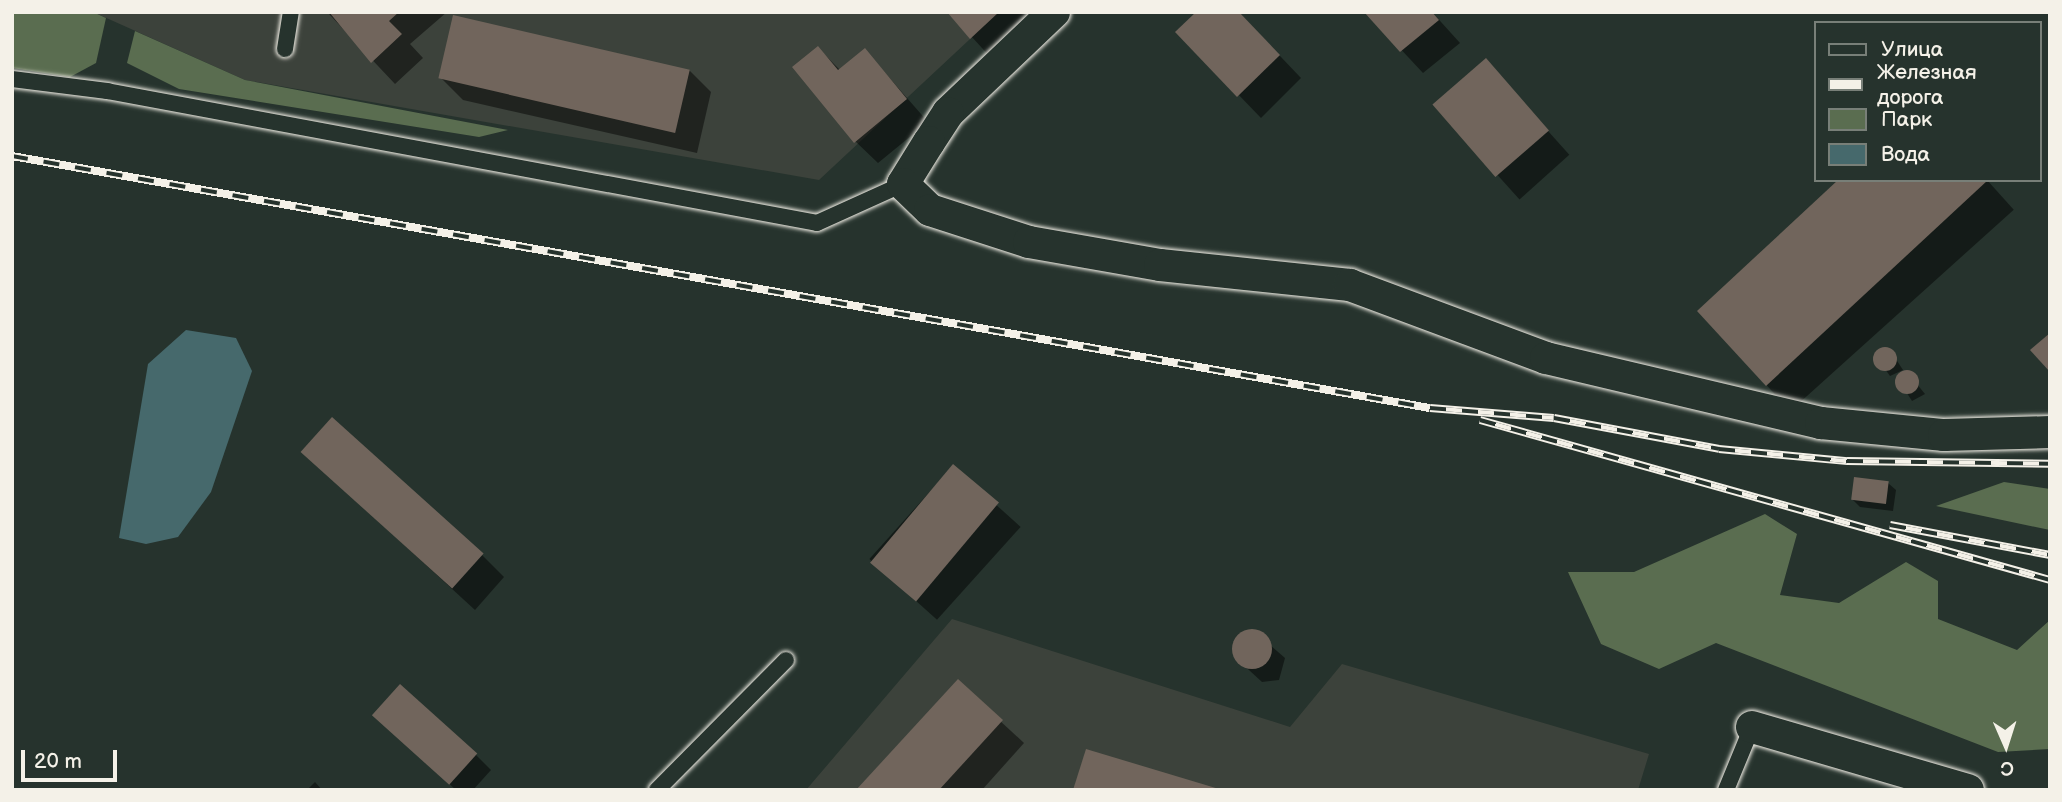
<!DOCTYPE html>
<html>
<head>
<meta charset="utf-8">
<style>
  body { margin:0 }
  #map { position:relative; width:2062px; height:802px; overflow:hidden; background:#26332d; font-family:"Balsamiq Sans",sans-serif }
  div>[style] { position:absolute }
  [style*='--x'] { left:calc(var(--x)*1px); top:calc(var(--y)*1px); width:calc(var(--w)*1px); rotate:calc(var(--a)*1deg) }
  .built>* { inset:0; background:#3c423b }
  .green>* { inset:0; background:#5a6d50 }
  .water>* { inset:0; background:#46696c }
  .shadow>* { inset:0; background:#0007; transform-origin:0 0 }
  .building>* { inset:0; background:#71655c; transform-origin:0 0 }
  .round { border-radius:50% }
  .roads { filter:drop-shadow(0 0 2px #f4f1e8) drop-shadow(0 0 2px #f4f1e8) }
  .service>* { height:16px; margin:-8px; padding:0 8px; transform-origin:8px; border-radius:8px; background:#26332d }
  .minor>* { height:32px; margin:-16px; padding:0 16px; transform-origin:16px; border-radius:16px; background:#26332d }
  .rail>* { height:8px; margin-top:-4px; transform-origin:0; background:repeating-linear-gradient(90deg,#26332d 0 16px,#f4f1e8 0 32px); box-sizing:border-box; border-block:2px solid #f4f1e8 }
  span { translate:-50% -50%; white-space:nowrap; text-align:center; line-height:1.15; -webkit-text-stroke:5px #26332d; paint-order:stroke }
  .frame { position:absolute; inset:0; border:14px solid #f4f1e8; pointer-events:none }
  .legend { position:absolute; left:1814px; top:21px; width:228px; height:161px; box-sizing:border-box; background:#26332d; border:2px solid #787f78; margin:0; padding:9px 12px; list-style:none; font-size:21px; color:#f4f1e8 }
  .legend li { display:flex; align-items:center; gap:14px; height:35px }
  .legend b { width:35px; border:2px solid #787f78 }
  .north { position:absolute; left:1971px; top:711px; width:70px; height:70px; -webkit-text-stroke:5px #26332d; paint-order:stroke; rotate:177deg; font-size:19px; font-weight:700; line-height:28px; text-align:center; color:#f4f1e8 }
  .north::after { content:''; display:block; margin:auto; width:24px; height:32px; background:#f4f1e8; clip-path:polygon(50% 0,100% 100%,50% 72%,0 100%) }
  .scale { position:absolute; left:21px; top:750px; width:96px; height:32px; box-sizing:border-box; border:4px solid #f4f1e8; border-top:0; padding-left:9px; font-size:21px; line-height:24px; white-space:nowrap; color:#f4f1e8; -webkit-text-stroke:5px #26332d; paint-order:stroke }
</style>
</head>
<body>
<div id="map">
  <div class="built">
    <i style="clip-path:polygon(93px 12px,999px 12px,819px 180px,245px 80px)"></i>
    <i style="clip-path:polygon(952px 619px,1290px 727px,1342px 664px,1649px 754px,1638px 790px,806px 790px)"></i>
  </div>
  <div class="green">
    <i style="clip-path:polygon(12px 12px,93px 12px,106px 18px,96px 63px,70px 77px,12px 68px)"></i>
    <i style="clip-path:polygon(135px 31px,245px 80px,508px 130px,479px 137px,179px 89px,127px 63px)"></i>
    <i style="clip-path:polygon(2004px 482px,2050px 489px,2050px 530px,1936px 506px)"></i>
    <i style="clip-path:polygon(1765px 514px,1797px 534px,1780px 595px,1839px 603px,1906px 562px,1938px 581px,1938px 619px,2017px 650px,2050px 620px,2050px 749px,1998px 752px,1716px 643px,1659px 669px,1601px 644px,1568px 572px,1634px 572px)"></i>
  </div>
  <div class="water">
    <i style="clip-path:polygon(186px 330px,236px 338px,252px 371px,211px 492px,178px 537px,146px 544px,119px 538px,148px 364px)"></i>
  </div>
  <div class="shadow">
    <i style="clip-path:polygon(447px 12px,410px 44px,423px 58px,395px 84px,329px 14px)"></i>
    <i style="clip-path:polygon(949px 12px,1045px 12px,993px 60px)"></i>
    <i style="clip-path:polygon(1238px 12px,1301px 78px,1261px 118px,1178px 32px)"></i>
    <i style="clip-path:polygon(1366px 12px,1432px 12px,1460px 43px,1423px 73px)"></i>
    <i style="clip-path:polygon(818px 48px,841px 71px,865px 50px,928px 122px,878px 163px,855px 141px)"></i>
    <i style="left:1485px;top:61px;width:126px;height:67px;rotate:48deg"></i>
    <i style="clip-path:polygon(689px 70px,711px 92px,697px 153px,463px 100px,441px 78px)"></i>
    <i style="left:1987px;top:180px;width:40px;height:301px;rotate:48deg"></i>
    <i style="clip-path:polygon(1890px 350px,1903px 370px,1890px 376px,1876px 356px)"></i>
    <i style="clip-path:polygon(1908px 373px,1925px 394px,1912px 401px,1898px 379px)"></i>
    <i style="clip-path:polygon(303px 452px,482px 555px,504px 577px,475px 610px)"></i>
    <i style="left:953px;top:466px;width:91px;height:125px;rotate:42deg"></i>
    <i style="clip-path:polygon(1888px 483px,1896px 490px,1893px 511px,1860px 507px,1853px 500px)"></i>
    <i style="clip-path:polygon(1254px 631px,1285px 658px,1279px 680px,1262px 682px,1237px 659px,1235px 644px)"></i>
    <i style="clip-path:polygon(958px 682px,1024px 743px,982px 790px,860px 790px)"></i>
    <i style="clip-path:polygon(390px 730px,476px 755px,491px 770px,473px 790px,456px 790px)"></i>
    <i style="clip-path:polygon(315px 782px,322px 790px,307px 790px)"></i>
  </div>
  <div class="building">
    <i style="clip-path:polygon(329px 12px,399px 12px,389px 21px,402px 34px,371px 63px)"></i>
    <i style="clip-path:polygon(947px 12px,999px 12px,970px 39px)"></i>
    <i style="clip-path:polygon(1196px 12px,1239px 12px,1280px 55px,1237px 97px,1175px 32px)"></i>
    <i style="clip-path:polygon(1364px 12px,1432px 12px,1439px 20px,1400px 52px)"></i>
    <i style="left:453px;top:15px;width:243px;height:65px;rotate:13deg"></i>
    <i style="clip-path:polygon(818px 46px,838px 70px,865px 48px,907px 99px,854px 143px,792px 67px)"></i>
    <i style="left:1486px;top:58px;width:96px;height:71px;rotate:49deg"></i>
    <i style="clip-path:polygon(1838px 180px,1988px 180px,1766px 386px,1697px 311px)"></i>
    <i style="clip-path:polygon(2050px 333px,2050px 372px,2030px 350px)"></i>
    <i class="round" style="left:1873px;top:347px;width:24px;height:24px"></i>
    <i class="round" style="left:1895px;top:370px;width:24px;height:24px"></i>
    <i style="left:332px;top:417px;width:204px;height:47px;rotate:42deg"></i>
    <i style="left:953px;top:464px;width:60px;height:129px;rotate:40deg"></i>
    <i style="left:1854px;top:477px;width:35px;height:23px;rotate:7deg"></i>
    <i class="round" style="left:1232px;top:629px;width:40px;height:40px"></i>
    <i style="clip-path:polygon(958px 679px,1003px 720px,939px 790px,856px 790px)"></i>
    <i style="left:400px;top:684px;width:104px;height:42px;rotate:42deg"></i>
    <i style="clip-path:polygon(1086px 749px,1219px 789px,1219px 790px,1073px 790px)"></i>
  </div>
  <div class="roads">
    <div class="service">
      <i style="--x:285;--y:49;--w:37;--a:-81"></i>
      <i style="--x:12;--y:79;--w:96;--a:7.2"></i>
      <i style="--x:107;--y:91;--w:722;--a:10.53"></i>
      <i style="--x:817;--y:223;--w:94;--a:-24.4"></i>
      <i style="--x:657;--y:790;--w:183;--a:-45.2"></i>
      <i style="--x:1726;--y:790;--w:68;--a:-67.6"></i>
    </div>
    <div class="minor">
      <i style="--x:1054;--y:12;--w:146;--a:136.4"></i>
      <i style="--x:948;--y:113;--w:35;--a:123"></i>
      <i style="--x:929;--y:142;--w:49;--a:121.8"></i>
      <i style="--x:903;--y:184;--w:37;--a:44"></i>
      <i style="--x:930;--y:210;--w:104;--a:17.9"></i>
      <i style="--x:1029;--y:242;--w:133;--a:10"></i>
      <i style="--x:1160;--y:265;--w:191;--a:6"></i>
      <i style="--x:1350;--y:285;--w:209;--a:20.4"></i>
      <i style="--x:1546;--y:358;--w:283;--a:13.3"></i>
      <i style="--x:1821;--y:423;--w:124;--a:5.6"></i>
      <i style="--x:1944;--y:435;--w:106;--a:-1.6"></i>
      <i style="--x:1752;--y:727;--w:225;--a:16.3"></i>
    </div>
  </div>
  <div class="rail">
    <i style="--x:12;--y:156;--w:1440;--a:10.08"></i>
    <i style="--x:1430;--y:408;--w:124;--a:4.6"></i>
    <i style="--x:1554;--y:418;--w:168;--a:10.6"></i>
    <i style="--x:1719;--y:449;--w:129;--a:5.4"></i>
    <i style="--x:1847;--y:461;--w:203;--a:0.8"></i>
    <i style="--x:1480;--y:420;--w:592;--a:15.68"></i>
    <i style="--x:1890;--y:525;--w:163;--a:10.6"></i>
  </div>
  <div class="frame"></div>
  <ul class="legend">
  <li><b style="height:9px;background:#26332d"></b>Улица</li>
  <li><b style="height:9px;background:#f4f1e8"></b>Железная дорога</li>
  <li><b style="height:19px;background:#5a6d50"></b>Парк</li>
  <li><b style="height:19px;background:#46696c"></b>Вода</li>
  </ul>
  <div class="north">С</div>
  <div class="scale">20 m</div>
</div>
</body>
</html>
